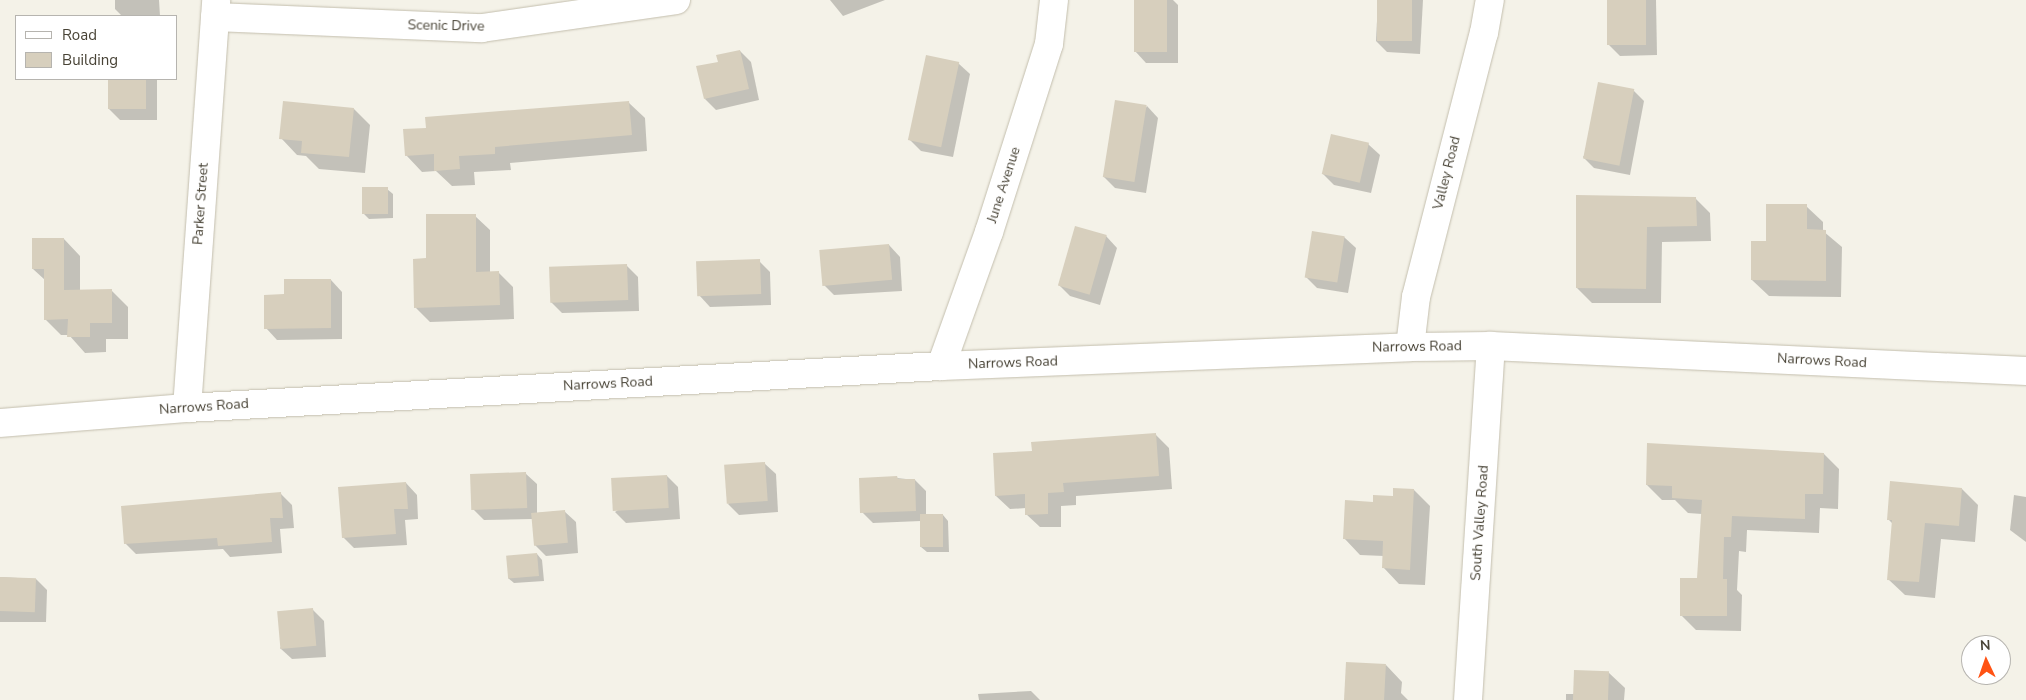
<!DOCTYPE html>
<html>
<head>
<meta charset="utf-8">
<style>
  body { margin:0 }
  #map { position:relative; width:2026px; height:700px; overflow:hidden; background:#f4f2e8; font-family:"Nunito Sans",sans-serif }
  div>[style] { position:absolute }
  [style*='--x'] { left:calc(var(--x)*1px); top:calc(var(--y)*1px); width:calc(var(--w)*1px); rotate:calc(var(--a)*1deg) }
  .shadow>* { inset:0; background:#0003 }
  .building>* { inset:0; background:#d7cfbd; transform-origin:0 0 }
  .roads { filter:drop-shadow(0 0 1px #c3bead) drop-shadow(0 0 1px #c3bead) }
  .minor>* { height:28px; margin:-14px; padding:0 14px; transform-origin:14px; border-radius:14px; background:#fff }
  span { translate:-50% -50%; white-space:nowrap; text-align:center; line-height:1.15; -webkit-text-stroke:5px #fff; paint-order:stroke }
  .street-label { font-size:14px; color:#484336 }
  .legend { position:absolute; left:15px; top:15px; width:162px; height:65px; box-sizing:border-box; background:#fff; border:1px solid #b6b4af; margin:0; padding:6px 9px; list-style:none; font-size:15px; color:#484336 }
  .legend li { display:flex; align-items:center; gap:10px; height:25px }
  .legend b { width:25px; border:1px solid #b6b4af }
  .north { position:absolute; left:1961px; top:635px; width:50px; height:50px; box-sizing:border-box; background:#fff; border:1px solid #b6b4af; border-radius:50%; rotate:357deg; font-size:14px; font-weight:700; line-height:20px; text-align:center; color:#484336 }
  .north::after { content:''; display:block; margin:auto; width:18px; height:22px; background:#ff5314; clip-path:polygon(50% 0,100% 100%,50% 72%,0 100%) }
</style>
</head>
<body>
<div id="map">
  <div class="shadow">
    <i style="clip-path:polygon(115px 0,159px 0,160px 16px,122px 16px,115px 9px)"></i>
    <i style="clip-path:polygon(830px 0,885px 0,843px 16px)"></i>
    <i style="clip-path:polygon(1135px 0,1173px 0,1178px 5px,1178px 63px,1146px 63px,1135px 51px)"></i>
    <i style="clip-path:polygon(1378px 0,1423px 0,1420px 54px,1387px 52px,1376px 41px)"></i>
    <i style="clip-path:polygon(1608px 0,1656px 0,1657px 55px,1620px 56px,1609px 45px)"></i>
    <i style="clip-path:polygon(740px 51px,751px 62px,759px 100px,716px 110px,705px 99px,720px 63px)"></i>
    <i style="clip-path:polygon(958px 63px,970px 74px,953px 157px,921px 151px,910px 140px)"></i>
    <i style="clip-path:polygon(109px 79px,157px 79px,157px 120px,120px 120px,109px 109px)"></i>
    <i style="clip-path:polygon(1633px 90px,1644px 101px,1630px 175px,1594px 168px,1583px 157px)"></i>
    <i style="clip-path:polygon(628px 102px,645px 118px,647px 151px,510px 163px,511px 170px,474px 172px,475px 185px,452px 186px,436px 171px,422px 172px,406px 155px,427px 129px)"></i>
    <i style="clip-path:polygon(1147px 106px,1158px 118px,1146px 193px,1115px 188px,1104px 177px)"></i>
    <i style="clip-path:polygon(354px 109px,370px 125px,365px 173px,319px 169px,306px 156px,297px 155px,281px 138px)"></i>
    <i style="clip-path:polygon(1368px 144px,1380px 155px,1371px 193px,1334px 185px,1323px 174px)"></i>
    <i style="clip-path:polygon(387px 189px,393px 194px,393px 218px,369px 219px,363px 213px)"></i>
    <i style="clip-path:polygon(1577px 196px,1695px 198px,1710px 213px,1711px 241px,1662px 242px,1661px 303px,1592px 303px,1577px 288px)"></i>
    <i style="clip-path:polygon(1806px 206px,1823px 222px,1823px 231px,1842px 247px,1841px 297px,1769px 296px,1752px 280px,1767px 242px)"></i>
    <i style="clip-path:polygon(475px 216px,490px 230px,490px 273px,498px 272px,513px 287px,514px 319px,430px 322px,416px 308px,427px 260px)"></i>
    <i style="clip-path:polygon(1106px 236px,1117px 248px,1100px 305px,1070px 296px,1059px 285px)"></i>
    <i style="clip-path:polygon(1344px 237px,1356px 248px,1348px 293px,1317px 288px,1306px 277px)"></i>
    <i style="clip-path:polygon(64px 239px,80px 256px,80px 291px,112px 291px,128px 307px,128px 339px,106px 339px,106px 352px,85px 353px,69px 335px,61px 335px,45px 319px,45px 280px,33px 269px)"></i>
    <i style="clip-path:polygon(889px 245px,900px 257px,902px 291px,834px 295px,823px 284px)"></i>
    <i style="clip-path:polygon(759px 261px,770px 272px,771px 305px,710px 307px,699px 295px)"></i>
    <i style="clip-path:polygon(626px 265px,638px 277px,639px 311px,562px 313px,551px 302px)"></i>
    <i style="clip-path:polygon(331px 280px,342px 292px,342px 339px,277px 340px,266px 328px,286px 296px)"></i>
    <i style="clip-path:polygon(1155px 434px,1169px 448px,1172px 489px,1076px 496px,1076px 505px,1061px 506px,1061px 527px,1040px 527px,1026px 514px,1026px 508px,1010px 509px,996px 496px,1033px 452px)"></i>
    <i style="clip-path:polygon(1824px 454px,1839px 469px,1838px 509px,1820px 508px,1819px 533px,1747px 530px,1746px 552px,1739px 551px,1737px 590px,1742px 595px,1741px 631px,1696px 630px,1681px 615px,1698px 579px,1702px 514px,1688px 513px,1675px 500px,1662px 500px,1647px 485px)"></i>
    <i style="clip-path:polygon(764px 463px,776px 474px,778px 512px,739px 515px,728px 504px)"></i>
    <i style="clip-path:polygon(525px 473px,537px 484px,537px 513px,564px 511px,576px 522px,578px 553px,546px 556px,535px 545px,533px 519px,484px 520px,473px 509px)"></i>
    <i style="clip-path:polygon(667px 476px,678px 487px,680px 519px,626px 523px,615px 512px)"></i>
    <i style="clip-path:polygon(897px 478px,915px 480px,926px 491px,926px 515px,943px 515px,948px 521px,949px 552px,927px 552px,921px 547px,921px 521px,873px 523px,862px 512px)"></i>
    <i style="clip-path:polygon(406px 483px,417px 495px,418px 519px,405px 520px,407px 545px,354px 548px,343px 537px)"></i>
    <i style="clip-path:polygon(1962px 489px,1978px 505px,1975px 542px,1941px 539px,1935px 598px,1905px 595px,1888px 579px,1893px 524px,1888px 519px)"></i>
    <i style="clip-path:polygon(1414px 490px,1430px 506px,1425px 585px,1399px 584px,1383px 567px,1384px 556px,1360px 555px,1344px 538px,1374px 503px)"></i>
    <i style="clip-path:polygon(281px 494px,292px 505px,294px 528px,280px 529px,282px 553px,230px 557px,223px 549px,136px 554px,125px 543px)"></i>
    <i style="clip-path:polygon(2014px 495px,2026px 497px,2026px 542px,2010px 530px)"></i>
    <i style="clip-path:polygon(537px 554px,542px 560px,544px 581px,514px 583px,508px 578px)"></i>
    <i style="clip-path:polygon(0 577px,36px 579px,47px 590px,46px 622px,0 622px)"></i>
    <i style="clip-path:polygon(313px 610px,324px 621px,326px 657px,292px 659px,280px 648px)"></i>
    <i style="clip-path:polygon(1386px 665px,1402px 682px,1401px 693px,1408px 700px,1345px 700px)"></i>
    <i style="clip-path:polygon(1608px 672px,1625px 688px,1624px 700px,1566px 700px,1566px 694px,1574px 694px)"></i>
    <i style="clip-path:polygon(1031px 691px,1040px 700px,979px 700px,978px 694px)"></i>
  </div>
  <div class="building">
    <i style="left:1134px;top:0;width:33px;height:52px"></i>
    <i style="left:1377px;top:0;width:35px;height:41px"></i>
    <i style="left:1607px;top:0;width:39px;height:45px"></i>
    <i style="clip-path:polygon(740px 50px,749px 89px,704px 99px,696px 66px,718px 62px,716px 55px)"></i>
    <i style="left:926px;top:55px;width:34px;height:87px;rotate:12deg"></i>
    <i style="left:108px;top:79px;width:38px;height:30px"></i>
    <i style="left:1598px;top:82px;width:37px;height:78px;rotate:11deg"></i>
    <i style="left:1115px;top:100px;width:32px;height:78px;rotate:9deg"></i>
    <i style="clip-path:polygon(283px 101px,354px 108px,349px 157px,301px 153px,302px 141px,279px 139px)"></i>
    <i style="clip-path:polygon(629px 101px,632px 135px,495px 147px,495px 154px,459px 156px,460px 169px,434px 171px,434px 154px,405px 156px,403px 129px,426px 128px,425px 117px)"></i>
    <i style="left:1331px;top:134px;width:39px;height:41px;rotate:13deg"></i>
    <i style="left:388px;top:187px;width:27px;height:26px;rotate:90deg"></i>
    <i style="clip-path:polygon(1576px 195px,1696px 197px,1697px 226px,1647px 227px,1646px 289px,1576px 288px)"></i>
    <i style="clip-path:polygon(1766px 204px,1807px 204px,1807px 229px,1826px 230px,1826px 281px,1751px 280px,1751px 241px,1766px 241px)"></i>
    <i style="clip-path:polygon(426px 214px,476px 214px,476px 272px,499px 271px,500px 305px,414px 308px,413px 259px,426px 258px)"></i>
    <i style="left:1075px;top:226px;width:33px;height:62px;rotate:16deg"></i>
    <i style="left:1312px;top:231px;width:33px;height:47px;rotate:9deg"></i>
    <i style="clip-path:polygon(32px 238px,64px 238px,64px 290px,112px 289px,112px 323px,90px 323px,90px 337px,67px 337px,68px 319px,44px 320px,44px 269px,32px 269px)"></i>
    <i style="left:889px;top:244px;width:36px;height:70px;rotate:85deg"></i>
    <i style="left:760px;top:259px;width:35px;height:64px;rotate:88deg"></i>
    <i style="left:627px;top:264px;width:36px;height:78px;rotate:88deg"></i>
    <i style="clip-path:polygon(284px 279px,331px 279px,331px 328px,264px 329px,264px 295px,284px 294px)"></i>
    <i style="clip-path:polygon(1156px 433px,1159px 476px,1063px 483px,1064px 492px,1048px 493px,1048px 514px,1025px 515px,1025px 494px,995px 496px,993px 453px,1032px 451px,1031px 442px)"></i>
    <i style="clip-path:polygon(1647px 443px,1824px 453px,1823px 494px,1805px 494px,1805px 519px,1732px 516px,1731px 537px,1724px 537px,1723px 579px,1727px 579px,1727px 616px,1680px 616px,1680px 578px,1697px 578px,1702px 500px,1672px 498px,1672px 486px,1646px 485px)"></i>
    <i style="left:765px;top:462px;width:39px;height:41px;rotate:86deg"></i>
    <i style="left:526px;top:472px;width:36px;height:56px;rotate:88deg"></i>
    <i style="left:667px;top:475px;width:33px;height:56px;rotate:87deg"></i>
    <i style="clip-path:polygon(897px 476px,898px 479px,915px 479px,916px 511px,860px 513px,859px 478px)"></i>
    <i style="clip-path:polygon(1890px 481px,1962px 488px,1959px 526px,1925px 523px,1919px 582px,1887px 580px,1892px 520px,1887px 520px)"></i>
    <i style="clip-path:polygon(406px 482px,408px 509px,394px 509px,396px 534px,342px 538px,338px 487px)"></i>
    <i style="clip-path:polygon(1393px 488px,1414px 489px,1410px 570px,1382px 568px,1383px 541px,1343px 539px,1345px 500px,1373px 502px,1373px 495px,1393px 496px)"></i>
    <i style="clip-path:polygon(281px 492px,283px 518px,270px 518px,272px 542px,218px 546px,217px 538px,124px 544px,121px 506px)"></i>
    <i style="left:565px;top:510px;width:33px;height:34px;rotate:85deg"></i>
    <i style="left:920px;top:514px;width:23px;height:33px"></i>
    <i style="left:537px;top:553px;width:23px;height:31px;rotate:85deg"></i>
    <i style="left:0;top:577px;width:36px;height:34px;rotate:2deg"></i>
    <i style="left:313px;top:608px;width:38px;height:36px;rotate:85deg"></i>
    <i style="left:1346px;top:662px;width:40px;height:38px;rotate:3deg"></i>
    <i style="left:1574px;top:670px;width:35px;height:30px;rotate:2deg"></i>
  </div>
  <div class="roads">
    <div class="minor">
      <i style="--x:215;--y:17;--w:267;--a:2.4"></i>
      <i style="--x:482;--y:28;--w:196;--a:-8.2"></i>
      <i style="--x:1410;--y:347;--w:50;--a:-83.2"></i>
      <i style="--x:1416;--y:297;--w:273;--a:-75.6"></i>
      <i style="--x:1484;--y:33;--w:34;--a:-80"></i>
      <i style="--x:941;--y:366;--w:142;--a:-70.3"></i>
      <i style="--x:989;--y:232;--w:197;--a:-72.3"></i>
      <i style="--x:1049;--y:44;--w:44;--a:-83.5"></i>
      <i style="--x:187;--y:408;--w:409;--a:-85.9"></i>
      <i style="--x:0;--y:423;--w:188;--a:-4.6"></i>
      <i style="--x:187;--y:408;--w:755;--a:-3.19"></i>
      <i style="--x:941;--y:366;--w:469;--a:-2.3"></i>
      <i style="--x:1410;--y:347;--w:81;--a:-0.7"></i>
      <i style="--x:1491;--y:346;--w:536;--a:2.68"></i>
      <i style="--x:1468;--y:700;--w:355;--a:-86.3"></i>
    </div>
  </div>
  <div class="street-label">
    <span style="left:446px;top:26px;rotate:1deg">Scenic Drive</span>
    <span style="left:1447px;top:173px;rotate:-76deg">Valley Road</span>
    <span style="left:1004px;top:185px;rotate:-72deg">June Avenue</span>
    <span style="left:201px;top:204px;rotate:-86deg">Parker Street</span>
    <span style="left:1417px;top:347px;rotate:-1deg">Narrows Road</span>
    <span style="left:1822px;top:361px;rotate:3deg">Narrows Road</span>
    <span style="left:1013px;top:363px;rotate:-2deg">Narrows Road</span>
    <span style="left:608px;top:384px;rotate:-3deg">Narrows Road</span>
    <span style="left:204px;top:407px;rotate:-4deg">Narrows Road</span>
    <span style="left:1480px;top:523px;rotate:-86deg">South Valley Road</span>
  </div>
  <ul class="legend">
  <li><b style="height:6px;background:#fff"></b>Road</li>
  <li><b style="height:14px;background:#d7cfbd"></b>Building</li>
  </ul>
  <div class="north">N</div>
</div>
</body>
</html>
